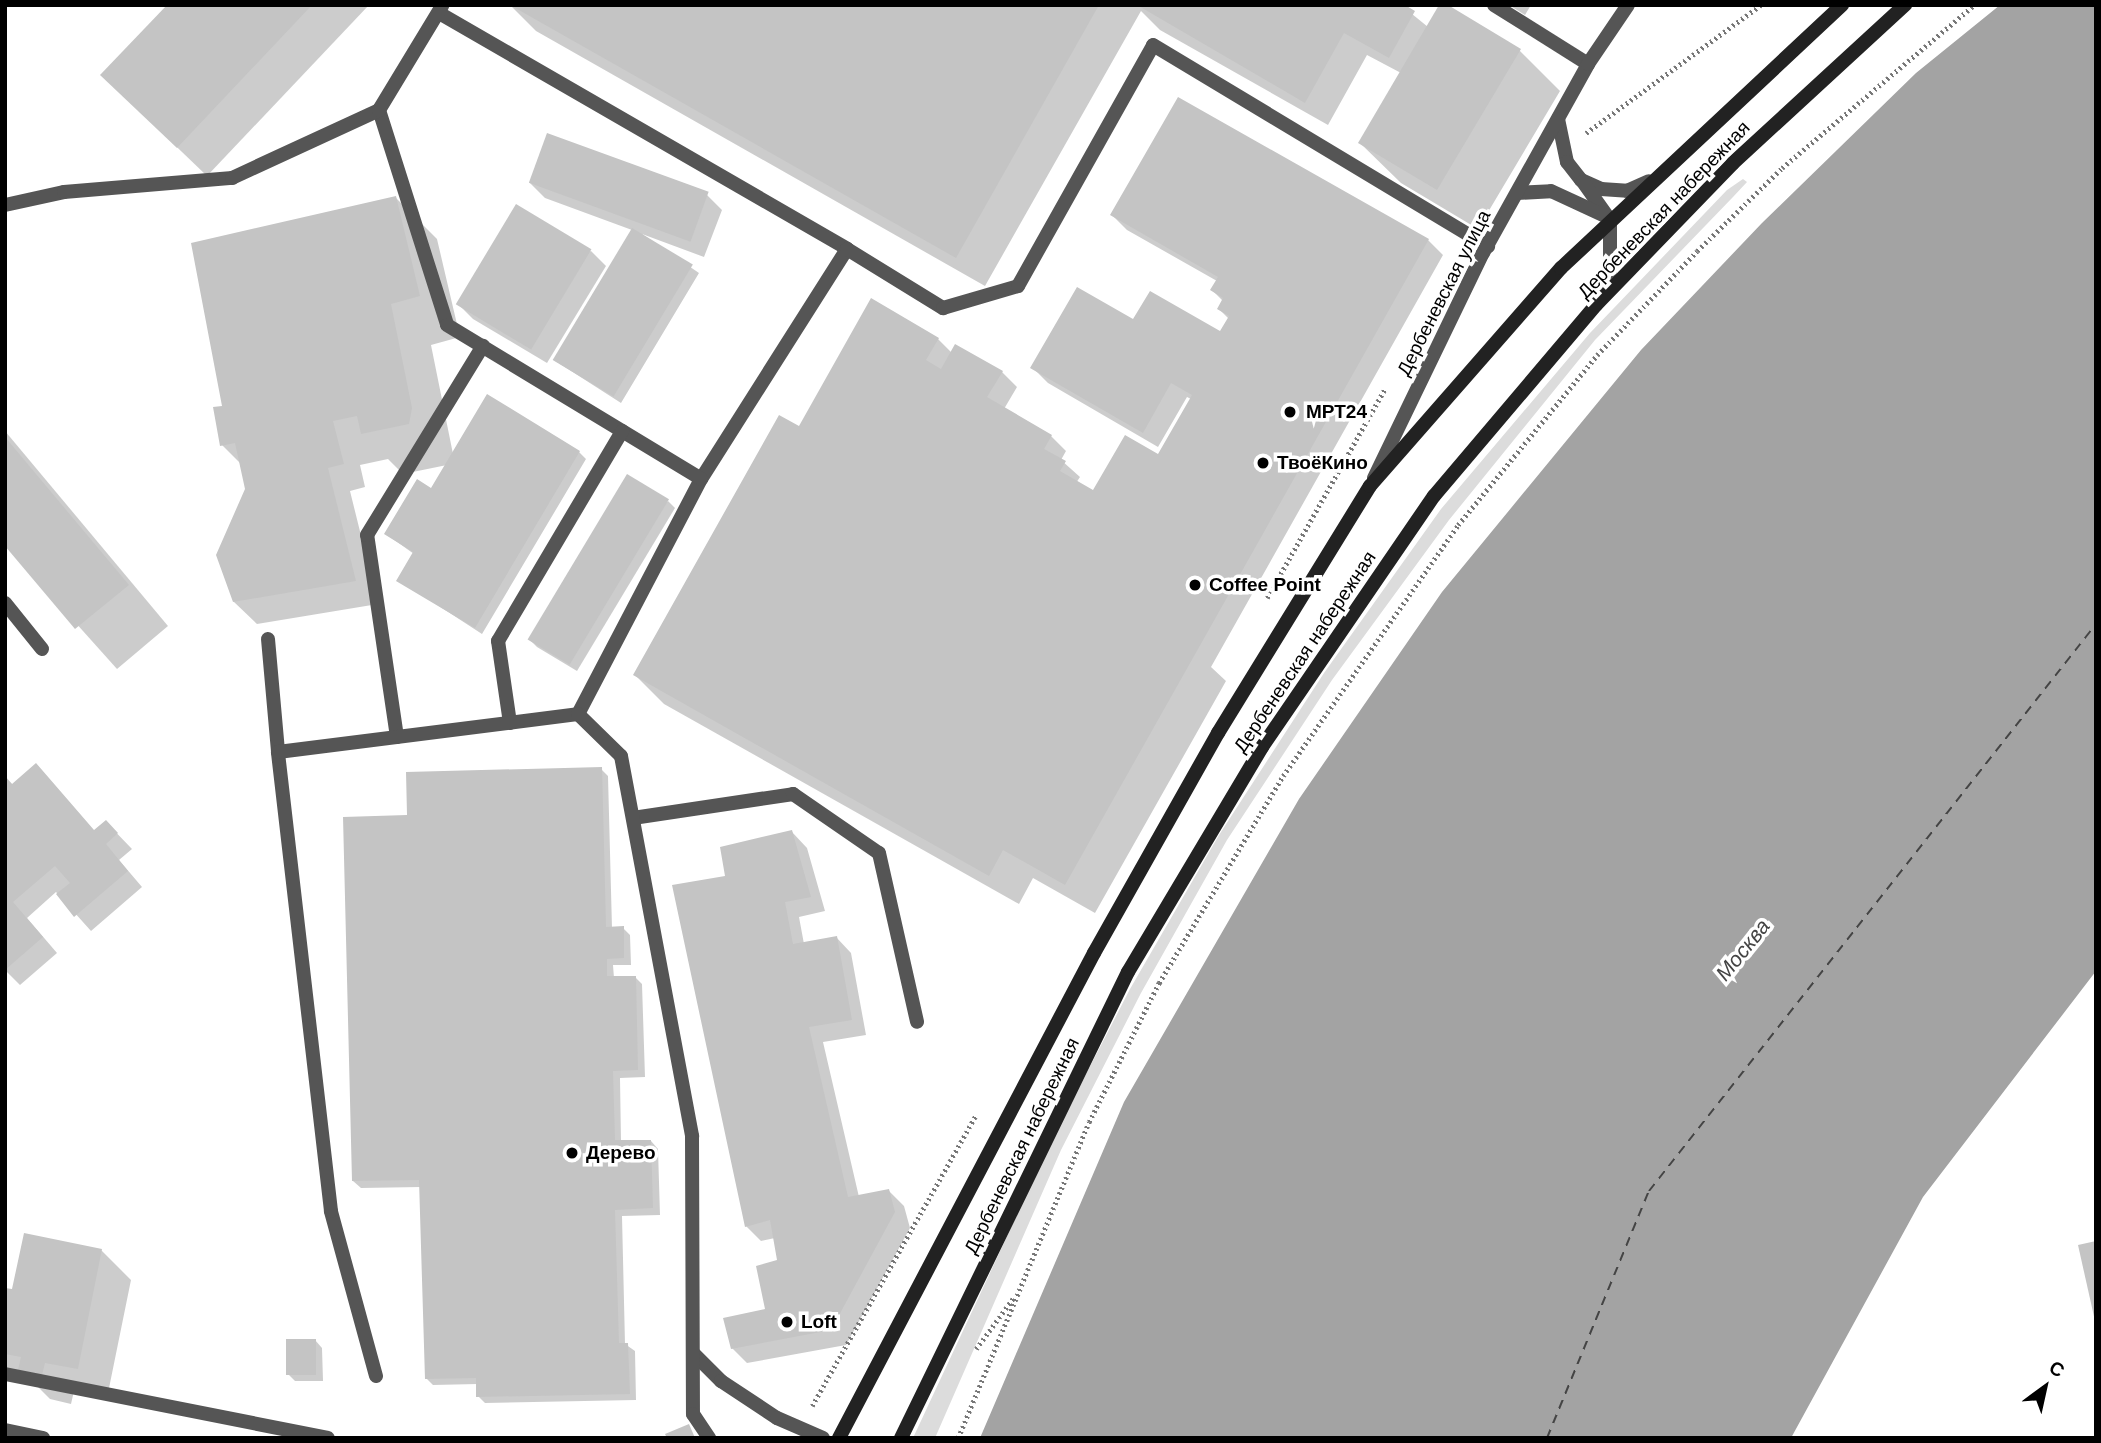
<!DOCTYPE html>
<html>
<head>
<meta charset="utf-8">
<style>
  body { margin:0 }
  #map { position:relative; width:2101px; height:1443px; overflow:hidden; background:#fff; font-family:Helvetica,sans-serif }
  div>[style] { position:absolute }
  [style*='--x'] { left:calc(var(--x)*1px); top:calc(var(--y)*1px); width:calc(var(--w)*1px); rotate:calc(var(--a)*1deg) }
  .green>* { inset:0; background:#dcdcdc }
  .water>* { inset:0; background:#a3a3a3 }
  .shadow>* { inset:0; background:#0003 }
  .ferry>* { height:2px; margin-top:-1px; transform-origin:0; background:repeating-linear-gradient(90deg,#444 0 9px,transparent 0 16px) }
  .building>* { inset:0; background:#c4c4c4; transform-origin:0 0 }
  .path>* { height:4.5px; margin-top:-2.25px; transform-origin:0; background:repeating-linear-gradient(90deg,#777 0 2px,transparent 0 5.5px) }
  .lane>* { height:14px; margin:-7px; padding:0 7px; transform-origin:7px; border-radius:7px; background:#555 }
  .street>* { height:14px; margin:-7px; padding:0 7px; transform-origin:7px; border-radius:7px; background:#555 }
  .secondary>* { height:14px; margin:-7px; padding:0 7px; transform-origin:7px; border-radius:7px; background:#222 }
  .dots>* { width:19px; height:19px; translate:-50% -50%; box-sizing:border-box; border:4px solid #fff; border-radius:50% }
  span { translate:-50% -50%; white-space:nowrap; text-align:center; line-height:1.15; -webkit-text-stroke:7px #fff; paint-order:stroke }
  .street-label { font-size:19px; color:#000 }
  .poi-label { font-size:19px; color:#000; font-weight:700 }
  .left { translate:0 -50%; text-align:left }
  .water-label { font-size:21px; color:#444; font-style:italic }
  .frame { position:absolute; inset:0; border:7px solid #000; pointer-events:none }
  .north { position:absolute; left:2010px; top:1352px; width:70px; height:70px; -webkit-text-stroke:5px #fff; paint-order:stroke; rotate:33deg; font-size:19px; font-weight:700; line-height:28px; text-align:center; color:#000 }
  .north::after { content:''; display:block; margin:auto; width:24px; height:32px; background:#000; clip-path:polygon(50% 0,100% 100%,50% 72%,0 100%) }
</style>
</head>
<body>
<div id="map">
  <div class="green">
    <i style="clip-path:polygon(1743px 179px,1747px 182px,1733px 197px,1595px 340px,1449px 520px,1332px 680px,1227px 840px,1141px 993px,1061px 1150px,935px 1438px,913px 1438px,1051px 1142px,1130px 989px,1219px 835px,1324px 673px,1441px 509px,1590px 333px,1727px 190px)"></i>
  </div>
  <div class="water">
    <i style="clip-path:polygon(2000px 5px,2096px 5px,2096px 971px,1923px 1197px,1791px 1438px,980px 1438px,1124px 1102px,1299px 799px,1442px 592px,1641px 350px,1762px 223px,1916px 73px)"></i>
  </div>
  <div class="shadow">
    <i style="clip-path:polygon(169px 5px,369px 5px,207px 176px,132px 104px)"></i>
    <i style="clip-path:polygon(510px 5px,1401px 5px,1428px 27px,1519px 50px,1560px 91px,1478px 229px,1401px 183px,1360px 143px,1401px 73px,1367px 55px,1328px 125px,1160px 30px,1141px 11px,985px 286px,536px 31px)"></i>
    <i style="clip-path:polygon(1509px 5px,1531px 5px,1525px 15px)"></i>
    <i style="clip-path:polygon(530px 183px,707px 195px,722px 210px,704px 257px,642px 234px,699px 273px,621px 403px,554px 360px,632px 230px,545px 198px)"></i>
    <i style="clip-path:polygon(396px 198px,437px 239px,460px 337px,431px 345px,453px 454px,579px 452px,586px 459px,482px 634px,399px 580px,414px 554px,386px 534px,432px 490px,447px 465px,403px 474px,388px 459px,360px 465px,365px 487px,350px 491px,378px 604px,257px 624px,234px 602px,247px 489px,241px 464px,222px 445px,224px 407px)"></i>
    <i style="clip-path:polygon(1112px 215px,1428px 240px,1443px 255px,1211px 667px,1226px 681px,1095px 913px,1033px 878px,1019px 904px,664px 704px,635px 675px,800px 428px,938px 339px,952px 353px,1002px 372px,1017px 387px,1004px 409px,1051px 436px,1066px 451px,1061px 460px,1080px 477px,1076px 483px,1094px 493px,1158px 456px,1191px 399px,1187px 397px,1158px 447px,1048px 383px,1033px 368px,1134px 322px,1221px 334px,1229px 319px,1219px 309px,1223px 301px,1212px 290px,1217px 281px,1127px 230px)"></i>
    <i style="clip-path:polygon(591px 251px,606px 266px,547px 363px,473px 319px,458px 304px)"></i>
    <i style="clip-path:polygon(5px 431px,168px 626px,117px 669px,5px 544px)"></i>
    <i style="clip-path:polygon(668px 501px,675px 508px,577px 671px,537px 647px,530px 640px)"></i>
    <i style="clip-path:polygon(36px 766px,95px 832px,106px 822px,132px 849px,119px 860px,142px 887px,91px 931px,56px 892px,27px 918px,57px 953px,20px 985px,5px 970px,5px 778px,13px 785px)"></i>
    <i style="clip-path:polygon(601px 769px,608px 776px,612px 928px,623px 928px,630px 935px,631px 965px,613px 965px,614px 978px,635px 977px,642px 984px,645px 1077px,620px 1078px,621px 1142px,651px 1141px,658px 1149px,660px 1215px,622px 1216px,625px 1344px,635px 1351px,636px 1400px,485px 1403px,478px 1396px,478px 1384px,433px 1385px,426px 1378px,421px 1187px,361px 1188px,353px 1181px,409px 817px)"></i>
    <i style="clip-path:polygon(792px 832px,807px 848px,825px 911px,799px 917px,804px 944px,836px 937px,851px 953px,866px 1035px,823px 1042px,859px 1197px,889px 1191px,904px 1206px,910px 1228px,846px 1345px,747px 1363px,732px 1348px,768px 1310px,779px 1262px,775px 1238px,761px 1241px,746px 1226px,727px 878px)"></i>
    <i style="clip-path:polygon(101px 1250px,131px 1280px,107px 1398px,74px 1391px,71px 1404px,50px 1399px,33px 1382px,5px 1377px,5px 1290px,13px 1292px)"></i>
    <i style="clip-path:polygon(315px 1340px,322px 1348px,323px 1381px,295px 1381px,288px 1374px)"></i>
  </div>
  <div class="ferry">
    <i style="--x:1547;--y:1438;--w:267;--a:-67.6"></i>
    <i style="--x:1649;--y:1191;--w:722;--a:-51.75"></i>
  </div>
  <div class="building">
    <i style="clip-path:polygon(167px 5px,312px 5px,177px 148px,100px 75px)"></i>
    <i style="clip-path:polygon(510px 5px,1099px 5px,956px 258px)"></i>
    <i style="clip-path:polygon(1137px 5px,1405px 5px,1415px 11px,1389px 58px,1344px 33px,1305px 103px)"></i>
    <i style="clip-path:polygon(1439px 5px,1448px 5px,1521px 49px,1437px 190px,1358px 143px)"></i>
    <i style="clip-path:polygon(1178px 97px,1429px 239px,1065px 885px,1003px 850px,989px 876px,633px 675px,779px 415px,799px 426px,871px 298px,939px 338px,926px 360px,941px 369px,955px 344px,1003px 371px,987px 397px,1052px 435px,1044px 449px,1066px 461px,1060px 471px,1093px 490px,1125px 435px,1158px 454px,1192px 395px,1171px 383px,1143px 433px,1030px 368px,1077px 287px,1133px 319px,1150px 291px,1220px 331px,1229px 316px,1217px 309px,1223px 298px,1210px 290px,1218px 277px,1110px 215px)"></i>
    <i style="left:547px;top:133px;width:172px;height:53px;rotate:20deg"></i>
    <i style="clip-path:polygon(396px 196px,420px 296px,391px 304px,412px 408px,409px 424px,361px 434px,357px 416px,333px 421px,344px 464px,328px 468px,356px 581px,233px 602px,216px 555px,245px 489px,235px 443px,220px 446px,213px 407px,222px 406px,191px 243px)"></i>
    <i style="left:516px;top:204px;width:88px;height:117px;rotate:31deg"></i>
    <i style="left:632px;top:228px;width:71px;height:154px;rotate:31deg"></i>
    <i style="clip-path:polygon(487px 394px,580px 451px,475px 628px,396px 581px,413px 552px,384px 534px,417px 479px,431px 488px)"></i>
    <i style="clip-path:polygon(5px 437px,129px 585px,75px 629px,5px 546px)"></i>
    <i style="left:627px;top:474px;width:49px;height:193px;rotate:31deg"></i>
    <i style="clip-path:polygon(36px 763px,94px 830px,106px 820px,118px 833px,106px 844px,128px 871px,74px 917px,56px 894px,70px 883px,55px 866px,13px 902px,43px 937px,5px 970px,5px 776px,12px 784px)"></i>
    <i style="clip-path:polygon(602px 767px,606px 927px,624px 926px,624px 958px,607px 959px,607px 976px,636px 976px,638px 1070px,613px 1071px,615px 1140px,651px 1140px,653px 1208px,615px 1210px,619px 1343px,628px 1343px,630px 1394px,476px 1397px,476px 1378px,425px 1379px,419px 1180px,352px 1181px,343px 817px,407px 815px,406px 772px)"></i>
    <i style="clip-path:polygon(792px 830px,811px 897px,785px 902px,793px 944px,837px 936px,852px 1020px,809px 1027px,848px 1197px,889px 1189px,895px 1212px,831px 1330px,731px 1349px,723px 1318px,765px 1309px,756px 1266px,777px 1260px,770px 1220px,745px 1227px,672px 885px,725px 876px,720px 847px)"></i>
    <i style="clip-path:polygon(24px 1233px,102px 1249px,78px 1369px,45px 1363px,42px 1375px,18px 1370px,21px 1357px,5px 1354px,5px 1288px,12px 1289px)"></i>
    <i style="clip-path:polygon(2096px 1241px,2096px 1321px,2095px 1321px,2078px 1245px)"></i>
    <i style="left:286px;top:1339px;width:30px;height:36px"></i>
    <i style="clip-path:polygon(689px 1424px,695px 1438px,667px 1438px,665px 1434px)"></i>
  </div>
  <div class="path">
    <i style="--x:1586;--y:133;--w:217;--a:-36.2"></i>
    <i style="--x:1267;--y:598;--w:240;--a:-60.6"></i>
    <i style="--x:976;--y:1349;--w:64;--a:-53.8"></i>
    <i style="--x:812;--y:1406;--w:334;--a:-60.6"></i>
    <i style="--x:958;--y:1438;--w:342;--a:-67.5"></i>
    <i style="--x:1089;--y:1122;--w:156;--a:-63.3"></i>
    <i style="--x:1159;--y:983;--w:241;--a:-59.1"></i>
    <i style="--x:1283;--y:776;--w:306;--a:-55.1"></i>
    <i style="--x:1458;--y:525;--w:220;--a:-50.7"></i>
    <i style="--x:1597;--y:355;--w:144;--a:-46.1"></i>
    <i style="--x:1697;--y:251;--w:119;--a:-44.3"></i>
    <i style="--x:1782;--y:168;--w:252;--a:-40.3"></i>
  </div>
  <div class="lane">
    <i style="--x:1494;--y:5;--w:111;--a:32.1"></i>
    <i style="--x:439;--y:13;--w:471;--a:30"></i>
    <i style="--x:847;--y:249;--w:272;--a:122.4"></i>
    <i style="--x:701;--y:479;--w:265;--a:117.6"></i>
    <i style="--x:379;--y:110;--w:225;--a:72.4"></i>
    <i style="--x:447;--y:325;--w:297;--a:31.2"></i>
    <i style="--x:5;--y:205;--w:60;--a:-12.4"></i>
    <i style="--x:64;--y:192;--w:169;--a:-4.8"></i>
    <i style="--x:232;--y:178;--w:162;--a:-24.8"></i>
    <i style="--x:379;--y:110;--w:122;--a:-58.8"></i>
    <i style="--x:847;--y:249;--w:113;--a:31.6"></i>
    <i style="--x:943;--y:308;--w:78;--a:-16.3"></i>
    <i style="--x:1018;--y:286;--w:276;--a:-60.7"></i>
    <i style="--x:1153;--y:45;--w:391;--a:31"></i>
    <i style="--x:5;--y:603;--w:59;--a:51.2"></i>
    <i style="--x:268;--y:639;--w:113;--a:84.9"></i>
    <i style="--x:510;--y:723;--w:83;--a:-98.3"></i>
    <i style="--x:498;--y:641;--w:244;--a:-59.4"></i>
    <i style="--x:397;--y:737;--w:204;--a:-98.4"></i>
    <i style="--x:367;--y:535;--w:222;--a:-58.5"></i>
    <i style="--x:633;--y:818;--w:162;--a:-8.5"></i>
    <i style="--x:793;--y:794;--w:104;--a:34.5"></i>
    <i style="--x:879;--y:853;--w:173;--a:77.3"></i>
    <i style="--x:693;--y:1353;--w:40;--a:45"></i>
    <i style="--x:721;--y:1381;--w:67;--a:33.5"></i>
    <i style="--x:777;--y:1418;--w:50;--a:23.5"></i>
    <i style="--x:5;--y:1374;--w:329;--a:11.2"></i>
    <i style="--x:376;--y:1376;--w:171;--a:-105.3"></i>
    <i style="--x:331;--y:1211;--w:462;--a:-96.6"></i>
    <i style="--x:278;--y:752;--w:302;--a:-7.2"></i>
    <i style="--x:578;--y:714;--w:60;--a:44.3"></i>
    <i style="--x:621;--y:756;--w:387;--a:79.4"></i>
    <i style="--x:692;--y:1136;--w:278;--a:89.8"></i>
    <i style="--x:693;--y:1414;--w:29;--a:56"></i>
  </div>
  <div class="street">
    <i style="--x:1558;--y:119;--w:44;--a:78.2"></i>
    <i style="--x:1567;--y:162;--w:23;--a:52"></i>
    <i style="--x:1581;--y:180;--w:22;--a:24"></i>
    <i style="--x:1601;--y:189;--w:26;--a:4"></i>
    <i style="--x:1627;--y:191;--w:24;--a:-24"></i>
    <i style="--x:1583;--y:182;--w:47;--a:54.6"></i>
    <i style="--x:1610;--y:220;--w:51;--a:90"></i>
    <i style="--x:1610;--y:271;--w:35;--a:112"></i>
    <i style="--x:1517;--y:193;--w:34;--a:-3"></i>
    <i style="--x:1551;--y:191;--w:57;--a:24.8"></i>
    <i style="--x:1374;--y:478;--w:250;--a:-64.2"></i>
    <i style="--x:1483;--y:253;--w:216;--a:-60.9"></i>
    <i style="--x:1588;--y:64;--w:71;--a:-55.9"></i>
    <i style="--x:5;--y:1430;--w:39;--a:12"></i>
  </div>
  <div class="secondary">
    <i style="--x:839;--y:1438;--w:548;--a:-62.27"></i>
    <i style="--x:1094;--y:953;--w:253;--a:-60.6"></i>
    <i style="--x:1218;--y:733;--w:290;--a:-58.4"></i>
    <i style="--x:1370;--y:486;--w:290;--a:-48.8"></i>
    <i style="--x:1561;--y:268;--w:385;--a:-43.1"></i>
    <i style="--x:901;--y:1438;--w:518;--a:-64.03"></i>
    <i style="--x:1128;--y:972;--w:262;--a:-59.2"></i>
    <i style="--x:1262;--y:747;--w:304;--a:-55.6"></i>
    <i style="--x:1434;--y:496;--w:250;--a:-49.7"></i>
    <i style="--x:1596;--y:305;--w:197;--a:-46"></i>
    <i style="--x:1733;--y:163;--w:234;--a:-42.6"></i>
  </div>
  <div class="dots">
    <i style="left:1290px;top:412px;background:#000"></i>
    <i style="left:1263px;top:463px;background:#000"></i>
    <i style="left:1195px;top:585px;background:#000"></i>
    <i style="left:572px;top:1153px;background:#000"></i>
    <i style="left:787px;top:1322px;background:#000"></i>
  </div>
  <div class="street-label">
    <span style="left:1664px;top:210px;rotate:-46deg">Дербеневская набережная</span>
    <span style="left:1444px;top:293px;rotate:-63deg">Дербеневская улица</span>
    <span style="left:1305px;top:652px;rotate:-56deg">Дербеневская набережная</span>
    <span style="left:1022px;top:1146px;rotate:-64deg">Дербеневская набережная</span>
  </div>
  <div class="poi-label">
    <span class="left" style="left:1306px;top:412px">МРТ24</span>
    <span class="left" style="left:1277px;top:463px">ТвоёКино</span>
    <span class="left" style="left:1209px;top:585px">Coffee Point</span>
    <span class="left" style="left:586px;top:1153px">Дерево</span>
    <span class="left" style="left:801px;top:1322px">Loft</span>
  </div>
  <div class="water-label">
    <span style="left:1743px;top:950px;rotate:-51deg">Москва</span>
  </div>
  <div class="frame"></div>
  <div class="north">С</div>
</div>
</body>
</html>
